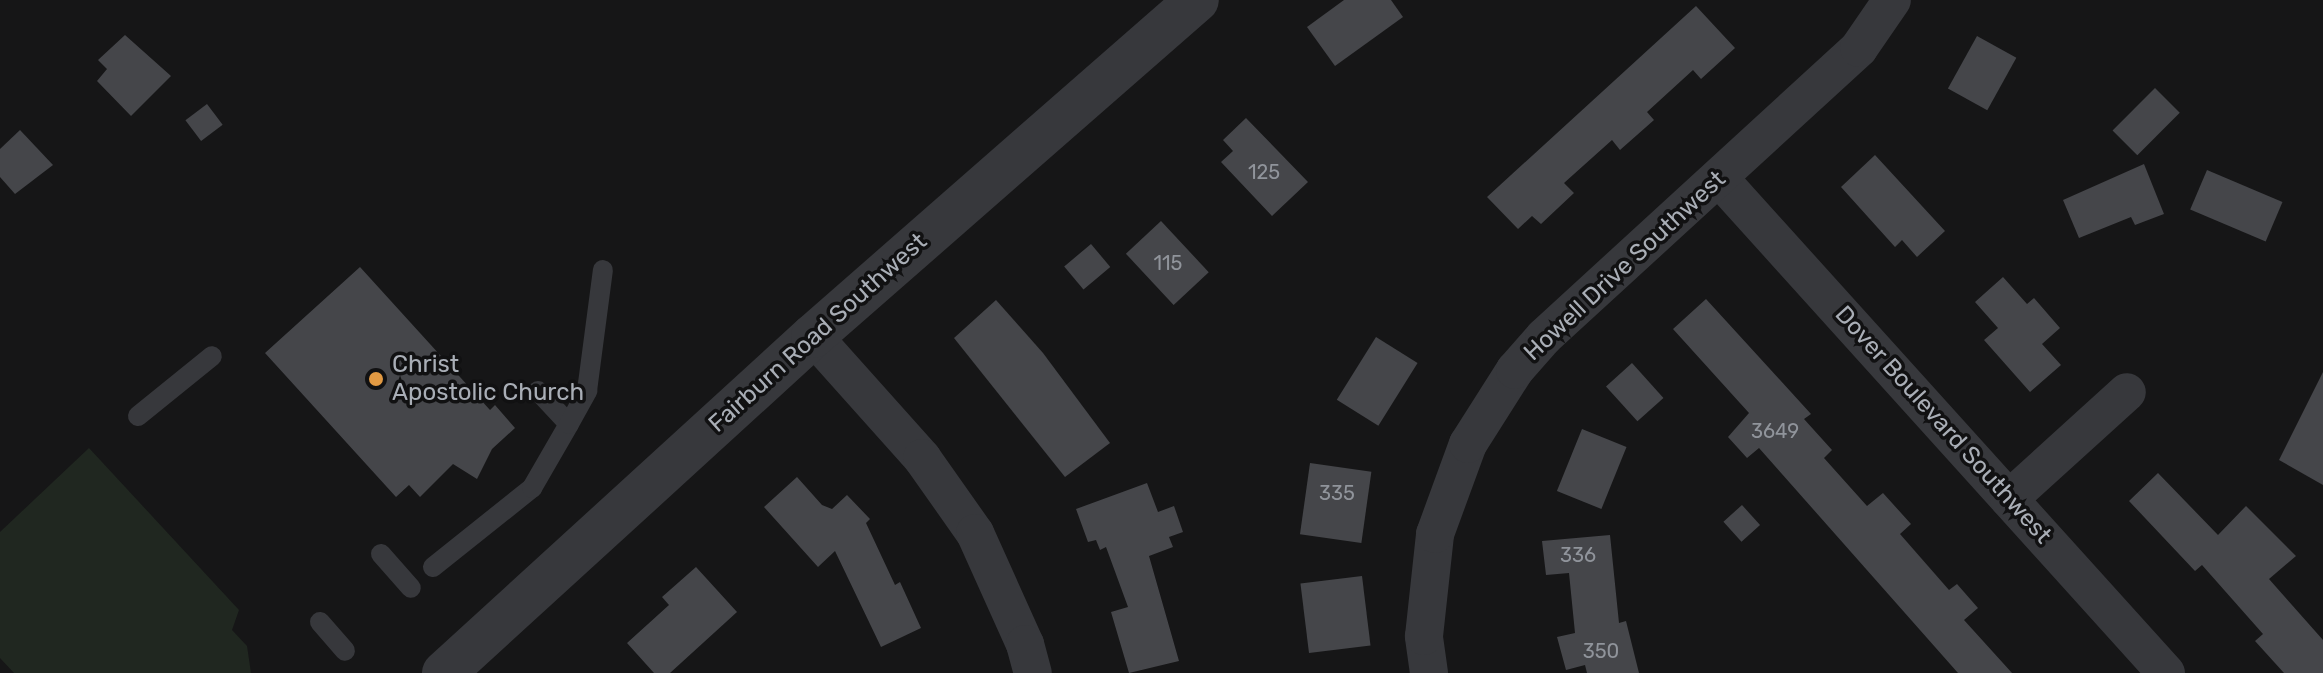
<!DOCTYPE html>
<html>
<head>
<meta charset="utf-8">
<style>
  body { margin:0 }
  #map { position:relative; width:2323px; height:673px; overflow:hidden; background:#161617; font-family:Rubik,sans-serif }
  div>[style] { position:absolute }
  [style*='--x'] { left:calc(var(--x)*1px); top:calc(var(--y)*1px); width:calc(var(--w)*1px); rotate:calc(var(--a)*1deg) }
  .green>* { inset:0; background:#202720 }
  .building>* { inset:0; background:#45464a; transform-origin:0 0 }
  .service>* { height:20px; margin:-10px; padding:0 10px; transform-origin:10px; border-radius:10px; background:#37383c }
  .minor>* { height:38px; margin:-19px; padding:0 19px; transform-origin:19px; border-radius:19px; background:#37383c }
  .tertiary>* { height:44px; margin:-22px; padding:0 22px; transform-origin:22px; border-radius:22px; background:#37383c }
  .dots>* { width:22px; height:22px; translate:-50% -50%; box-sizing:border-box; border:4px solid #111112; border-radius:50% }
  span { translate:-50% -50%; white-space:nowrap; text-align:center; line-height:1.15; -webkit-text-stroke:7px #111112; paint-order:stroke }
  .number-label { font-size:20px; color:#90949b }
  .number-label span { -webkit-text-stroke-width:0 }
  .street-label { font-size:24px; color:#a9aeb6 }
  .poi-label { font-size:24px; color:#a9aeb6 }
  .left { translate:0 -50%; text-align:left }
</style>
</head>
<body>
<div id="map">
  <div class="green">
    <i style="clip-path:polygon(89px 448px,239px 610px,232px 630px,247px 646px,251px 673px,14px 673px,0 658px,0 532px)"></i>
  </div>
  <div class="building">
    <i style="clip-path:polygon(1344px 0,1391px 0,1403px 17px,1335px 66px,1307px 27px)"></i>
    <i style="clip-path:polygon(1696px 6px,1735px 48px,1701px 79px,1693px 70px,1647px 112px,1654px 120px,1620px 150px,1612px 140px,1564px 183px,1574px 193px,1541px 224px,1532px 216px,1518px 229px,1487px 197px)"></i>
    <i style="clip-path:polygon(125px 35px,171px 76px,131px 116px,97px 81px,107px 69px,98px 60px)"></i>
    <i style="left:1977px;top:36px;width:45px;height:60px;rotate:29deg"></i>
    <i style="left:2155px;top:88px;width:35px;height:60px;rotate:45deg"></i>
    <i style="left:207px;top:104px;width:26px;height:27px;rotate:53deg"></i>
    <i style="clip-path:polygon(1246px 118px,1308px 182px,1272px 216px,1221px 162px,1233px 151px,1223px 140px)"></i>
    <i style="clip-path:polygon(20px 130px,53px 165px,15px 194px,0 177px,0 149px)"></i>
    <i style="clip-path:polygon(1875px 155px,1945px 231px,1917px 257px,1902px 240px,1895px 247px,1841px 187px)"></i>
    <i style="clip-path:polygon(2144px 164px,2164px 214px,2135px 225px,2131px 217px,2079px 238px,2063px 200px)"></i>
    <i style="left:2207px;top:170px;width:82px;height:43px;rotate:23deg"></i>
    <i style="left:1161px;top:221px;width:70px;height:48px;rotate:47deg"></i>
    <i style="left:1091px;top:244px;width:30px;height:35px;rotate:50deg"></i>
    <i style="clip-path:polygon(360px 267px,490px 410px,495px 405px,515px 428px,492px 449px,477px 479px,453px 464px,420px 497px,409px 485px,396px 497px,265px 353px)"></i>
    <i style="clip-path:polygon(2003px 277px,2027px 304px,2034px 298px,2060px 328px,2042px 344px,2061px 365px,2030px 392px,1984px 340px,1998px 328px,1975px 302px)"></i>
    <i style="clip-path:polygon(1706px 299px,1811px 414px,1804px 419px,1832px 450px,1824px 458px,1867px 506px,1883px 493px,1911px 524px,1900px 534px,1949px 590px,1957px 584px,1978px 608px,1964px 620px,2012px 673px,1958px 673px,1759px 448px,1747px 458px,1728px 437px,1749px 413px,1673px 329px)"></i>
    <i style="clip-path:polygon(996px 300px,1043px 353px,1110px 443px,1065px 477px,954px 338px)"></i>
    <i style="left:1376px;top:337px;width:49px;height:74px;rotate:32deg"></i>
    <i style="left:1632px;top:363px;width:47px;height:35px;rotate:48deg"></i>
    <i style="clip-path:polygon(2323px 372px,2323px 485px,2279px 460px)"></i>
    <i style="left:1582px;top:429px;width:48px;height:67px;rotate:22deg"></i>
    <i style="left:1310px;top:463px;width:62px;height:72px;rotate:8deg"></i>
    <i style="clip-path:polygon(2158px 473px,2218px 535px,2246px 506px,2296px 556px,2269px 579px,2323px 640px,2323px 673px,2284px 673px,2255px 641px,2263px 634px,2202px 565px,2195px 571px,2129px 501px)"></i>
    <i style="clip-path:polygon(797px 477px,822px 505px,832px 509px,847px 495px,870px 519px,866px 523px,895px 585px,900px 582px,921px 628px,881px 647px,835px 551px,818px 567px,764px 507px)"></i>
    <i style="clip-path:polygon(1147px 483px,1158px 512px,1174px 506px,1183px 532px,1169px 537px,1173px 547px,1149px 556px,1179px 661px,1129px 673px,1111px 612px,1128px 607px,1106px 547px,1100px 550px,1096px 540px,1088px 542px,1076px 509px)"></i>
    <i style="left:1742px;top:505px;width:27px;height:25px;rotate:48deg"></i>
    <i style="clip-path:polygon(1610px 535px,1619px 623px,1626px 621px,1639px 673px,1587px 673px,1585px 665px,1566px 670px,1557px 637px,1575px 633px,1569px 573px,1546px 575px,1542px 541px)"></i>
    <i style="clip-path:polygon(696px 567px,737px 612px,670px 673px,654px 673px,627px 643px,669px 605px,662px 597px)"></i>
    <i style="left:1362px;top:576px;width:70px;height:62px;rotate:83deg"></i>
  </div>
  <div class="service">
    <i style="--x:538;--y:391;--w:45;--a:46.8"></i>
    <i style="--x:138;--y:416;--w:95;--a:-39"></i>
    <i style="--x:381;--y:554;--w:45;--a:48.6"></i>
    <i style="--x:433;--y:567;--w:127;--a:-38.6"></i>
    <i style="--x:532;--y:488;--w:74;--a:-60"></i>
    <i style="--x:569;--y:424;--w:38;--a:-61"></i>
    <i style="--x:587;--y:391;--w:122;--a:-82.5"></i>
    <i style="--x:320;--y:622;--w:38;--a:49"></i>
  </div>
  <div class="minor">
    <i style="--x:1719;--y:178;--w:667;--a:47.92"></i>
    <i style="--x:813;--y:336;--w:164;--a:48.2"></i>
    <i style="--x:922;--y:458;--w:92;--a:54.8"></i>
    <i style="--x:975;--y:533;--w:122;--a:65.8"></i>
    <i style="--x:1025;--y:644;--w:30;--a:75"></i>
    <i style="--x:2009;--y:499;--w:159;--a:-42.2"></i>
    <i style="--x:1429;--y:673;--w:37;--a:-98"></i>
    <i style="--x:1424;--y:636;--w:103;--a:-83.8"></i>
    <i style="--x:1435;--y:534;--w:96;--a:-69.9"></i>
    <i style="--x:1468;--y:444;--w:88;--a:-57.6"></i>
    <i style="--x:1515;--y:370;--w:44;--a:-48.7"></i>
    <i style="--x:1544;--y:337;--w:427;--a:-42.5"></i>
    <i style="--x:1859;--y:48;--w:58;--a:-55.5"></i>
  </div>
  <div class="tertiary">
    <i style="--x:444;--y:673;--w:500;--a:-42.4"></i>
    <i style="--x:813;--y:336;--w:510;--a:-41.19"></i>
  </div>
  <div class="dots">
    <i style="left:376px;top:379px;background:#e29a43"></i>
  </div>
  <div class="number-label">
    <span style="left:1264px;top:172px">125</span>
    <span style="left:1168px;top:263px">115</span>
    <span style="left:1775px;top:431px">3649</span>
    <span style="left:1337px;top:493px">335</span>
    <span style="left:1578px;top:555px">336</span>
    <span style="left:1601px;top:651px">350</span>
  </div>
  <div class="street-label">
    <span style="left:1625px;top:266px;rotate:-43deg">Howell Drive Southwest</span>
    <span style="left:818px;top:333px;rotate:-42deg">Fairburn Road Southwest</span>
    <span style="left:1943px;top:425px;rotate:48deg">Dover Boulevard Southwest</span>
  </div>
  <div class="poi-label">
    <span class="left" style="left:392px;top:379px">Christ<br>Apostolic Church</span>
  </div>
</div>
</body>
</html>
